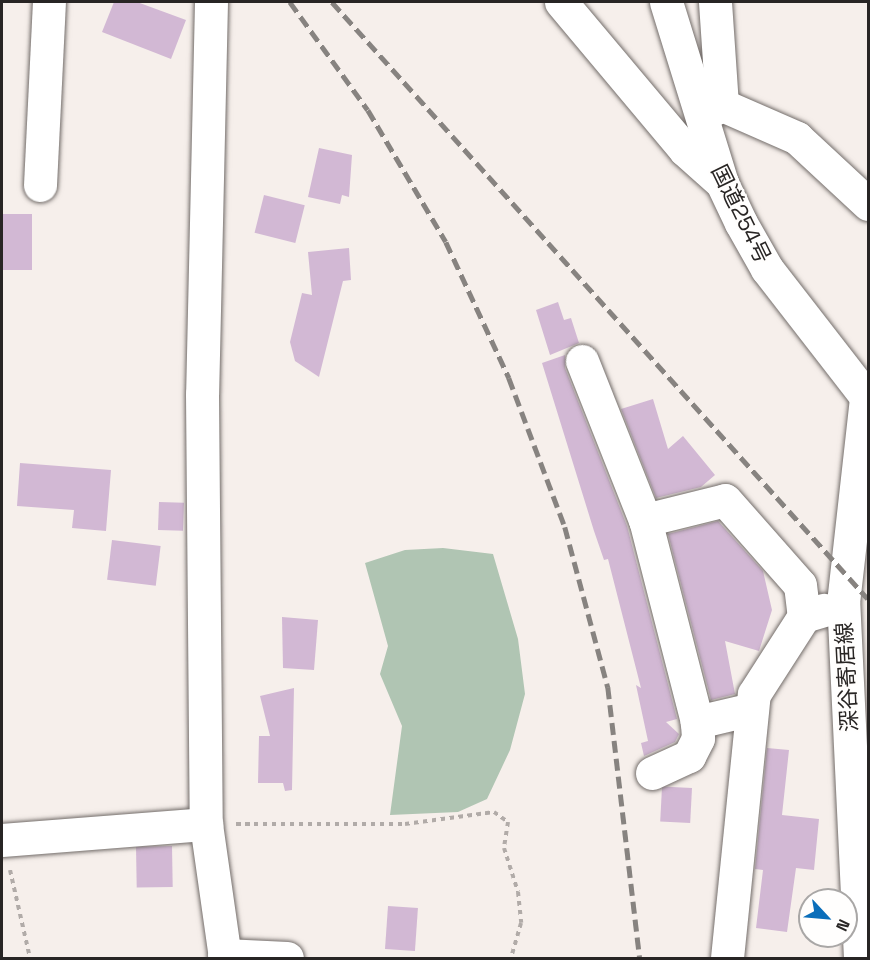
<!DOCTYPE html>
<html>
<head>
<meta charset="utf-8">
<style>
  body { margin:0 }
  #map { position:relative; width:870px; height:960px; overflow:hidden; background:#f6efeb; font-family:"Space Grotesk","Noto Sans JP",sans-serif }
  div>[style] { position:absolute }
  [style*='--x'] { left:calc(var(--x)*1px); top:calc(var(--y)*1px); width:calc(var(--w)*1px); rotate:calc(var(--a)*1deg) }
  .green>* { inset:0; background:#b0c5b3 }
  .building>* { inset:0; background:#d2b8d4; transform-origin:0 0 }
  .path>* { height:4px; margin-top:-2px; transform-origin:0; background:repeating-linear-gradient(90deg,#b1aba8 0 4.5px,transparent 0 9px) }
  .roads { filter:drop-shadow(0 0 2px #736d6a) drop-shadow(0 0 2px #736d6a) }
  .minor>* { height:33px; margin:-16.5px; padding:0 16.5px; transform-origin:16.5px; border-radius:16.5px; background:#fff }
  .major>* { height:33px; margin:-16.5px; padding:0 16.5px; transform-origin:16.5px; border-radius:16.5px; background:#fff }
  .highway>* { height:33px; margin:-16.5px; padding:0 16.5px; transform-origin:16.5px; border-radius:16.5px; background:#fff }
  .rail>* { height:4.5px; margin-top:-2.25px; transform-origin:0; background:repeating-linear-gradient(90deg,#878380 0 12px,transparent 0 18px) }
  span { translate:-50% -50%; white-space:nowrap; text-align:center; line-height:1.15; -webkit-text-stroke:4.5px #fffefd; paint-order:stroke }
  .street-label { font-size:22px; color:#282524 }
  .frame { position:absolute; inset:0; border:3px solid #282524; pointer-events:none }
  .north { position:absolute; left:798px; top:888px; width:60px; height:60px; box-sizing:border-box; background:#fffefd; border:2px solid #a9a7a6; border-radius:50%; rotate:116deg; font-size:16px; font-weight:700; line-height:24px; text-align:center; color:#282524 }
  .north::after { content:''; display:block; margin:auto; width:21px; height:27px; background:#0b6eba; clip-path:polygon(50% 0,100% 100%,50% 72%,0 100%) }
</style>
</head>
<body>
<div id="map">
  <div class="green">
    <i style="clip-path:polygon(443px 548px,493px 554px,518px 639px,525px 694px,510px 750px,487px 799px,458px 812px,390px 815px,402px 726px,380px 674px,388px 646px,365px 563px,405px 550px)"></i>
  </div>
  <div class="building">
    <i style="clip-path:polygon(114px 2px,137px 2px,186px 20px,171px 59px,102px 32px)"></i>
    <i style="clip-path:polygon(319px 148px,352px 155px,349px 197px,342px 195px,340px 204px,308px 197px)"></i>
    <i style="left:264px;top:195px;width:42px;height:39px;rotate:14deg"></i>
    <i style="left:2px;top:214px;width:30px;height:56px"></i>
    <i style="clip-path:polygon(349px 248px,351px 280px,343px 281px,319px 377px,295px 361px,290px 342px,302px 293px,312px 295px,308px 252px)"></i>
    <i style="clip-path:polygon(558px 302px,564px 320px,571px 318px,579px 343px,550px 355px,536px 310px)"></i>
    <i style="clip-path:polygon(565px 355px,565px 368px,627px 526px,677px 719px,666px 722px,679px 734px,675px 742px,644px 756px,641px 743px,648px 741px,636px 685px,641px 688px,608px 559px,604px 560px,594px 531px,542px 363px)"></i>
    <i style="clip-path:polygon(653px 399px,668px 449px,683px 436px,715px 475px,701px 487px,656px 498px,621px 409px)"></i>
    <i style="clip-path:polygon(20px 463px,111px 470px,106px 531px,72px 528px,74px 510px,17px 506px)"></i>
    <i style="left:159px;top:502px;width:25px;height:28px;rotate:2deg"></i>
    <i style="clip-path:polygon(718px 521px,763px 571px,772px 610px,759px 651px,725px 641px,735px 694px,711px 700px,668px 534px)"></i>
    <i style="left:112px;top:540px;width:49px;height:40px;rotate:7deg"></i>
    <i style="clip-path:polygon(282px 617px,318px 620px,314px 670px,283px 668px)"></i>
    <i style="clip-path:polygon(294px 688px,292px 790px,285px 791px,283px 783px,258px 783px,259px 736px,270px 736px,260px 696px)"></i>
    <i style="clip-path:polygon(767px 748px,789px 750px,782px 815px,819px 819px,814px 870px,796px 868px,787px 932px,756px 928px,763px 870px,755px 869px)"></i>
    <i style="left:692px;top:788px;width:35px;height:30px;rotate:93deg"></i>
    <i style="left:172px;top:846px;width:41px;height:36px;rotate:89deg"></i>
    <i style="left:388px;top:906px;width:30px;height:43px;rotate:4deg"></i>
  </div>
  <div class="path">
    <i style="--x:236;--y:824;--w:169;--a:0"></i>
    <i style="--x:405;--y:824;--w:90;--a:-7.7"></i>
    <i style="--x:494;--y:812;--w:17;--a:36"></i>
    <i style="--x:508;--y:822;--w:26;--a:99"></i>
    <i style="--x:504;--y:848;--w:46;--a:72.3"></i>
    <i style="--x:518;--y:892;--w:31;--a:84"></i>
    <i style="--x:521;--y:923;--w:36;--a:106"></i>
    <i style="--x:10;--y:870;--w:90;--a:77.2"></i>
  </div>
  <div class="roads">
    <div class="minor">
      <i style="--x:211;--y:2;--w:392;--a:91.3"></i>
      <i style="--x:202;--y:394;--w:430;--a:89.5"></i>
      <i style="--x:206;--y:824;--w:135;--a:81.9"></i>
      <i style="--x:561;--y:2;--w:193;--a:50"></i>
      <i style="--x:685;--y:150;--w:50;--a:41.7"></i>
      <i style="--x:722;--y:105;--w:82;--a:23.7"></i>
      <i style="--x:797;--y:138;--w:97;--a:42.9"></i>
      <i style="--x:703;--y:115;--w:21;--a:-28"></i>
      <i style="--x:722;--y:105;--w:103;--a:-93.9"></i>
      <i style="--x:40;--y:185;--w:183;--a:-87.2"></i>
      <i style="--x:582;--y:361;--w:171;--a:68.4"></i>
      <i style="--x:752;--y:709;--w:57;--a:166.7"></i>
      <i style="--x:697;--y:722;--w:209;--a:-104.4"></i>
      <i style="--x:645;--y:520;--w:82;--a:-14"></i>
      <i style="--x:725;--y:500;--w:113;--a:48.6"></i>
      <i style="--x:800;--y:585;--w:31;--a:83"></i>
      <i style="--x:652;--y:773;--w:41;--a:-24.7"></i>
      <i style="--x:689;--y:756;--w:20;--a:-63"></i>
      <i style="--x:698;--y:738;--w:16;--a:-94"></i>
      <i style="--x:2;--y:840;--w:205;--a:-4.5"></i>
      <i style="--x:224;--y:955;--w:63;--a:2.7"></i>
      <i style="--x:727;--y:958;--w:265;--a:-84.2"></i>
      <i style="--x:754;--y:694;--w:93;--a:-57.3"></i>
      <i style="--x:804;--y:616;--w:21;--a:-17"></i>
    </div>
    <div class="major">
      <i style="--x:860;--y:958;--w:355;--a:-92.7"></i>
      <i style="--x:843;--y:603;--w:207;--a:-83.6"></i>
    </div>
    <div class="highway">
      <i style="--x:666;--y:2;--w:189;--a:72.8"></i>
      <i style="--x:722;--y:183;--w:44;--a:64.6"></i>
      <i style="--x:741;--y:223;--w:53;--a:60.5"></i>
      <i style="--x:767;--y:269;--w:165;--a:52.2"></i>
    </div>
  </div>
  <div class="rail">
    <i style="--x:290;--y:2;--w:133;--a:54.2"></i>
    <i style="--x:368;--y:110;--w:153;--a:59.4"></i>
    <i style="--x:446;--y:242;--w:150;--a:65.1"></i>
    <i style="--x:509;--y:378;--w:159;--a:69.4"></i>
    <i style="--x:565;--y:527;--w:166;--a:75"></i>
    <i style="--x:608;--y:687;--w:273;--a:83.3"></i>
    <i style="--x:332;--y:2;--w:802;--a:48.08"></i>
  </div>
  <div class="street-label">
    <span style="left:741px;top:214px;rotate:64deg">国道254号</span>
    <span style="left:847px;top:677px;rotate:-93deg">深谷寄居線</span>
  </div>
  <div class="frame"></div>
  <div class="north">N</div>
</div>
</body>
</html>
